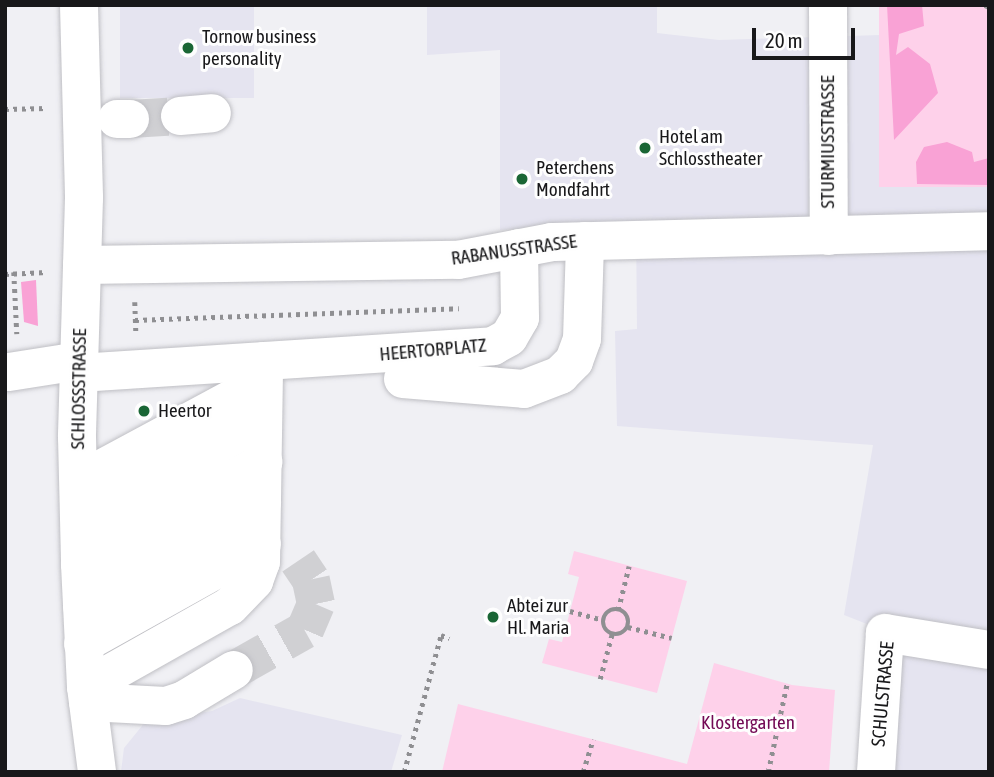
<!DOCTYPE html>
<html>
<head>
<meta charset="utf-8">
<style>
  body { margin:0 }
  #map { position:relative; width:994px; height:777px; overflow:hidden; background:#f0f0f4; font-family:"Asap Condensed",sans-serif }
  div>[style] { position:absolute }
  [style*='--x'] { left:calc(var(--x)*1px); top:calc(var(--y)*1px); width:calc(var(--w)*1px); rotate:calc(var(--a)*1deg) }
  .built>* { inset:0; background:#e5e4f0; transform-origin:0 0 }
  .green>* { inset:0; background:#fed1ea; transform-origin:0 0 }
  .forest>* { inset:0; background:#f9a2d5 }
  .minor-tunnel>* { height:38px; margin-top:-19px; transform-origin:0; background:repeating-linear-gradient(90deg,#d0d0d3 0 38px,transparent 0 57px) }
  .path>* { height:4.5px; margin-top:-2.25px; transform-origin:0; background:repeating-linear-gradient(90deg,#8f8f92 0 3.5px,transparent 0 8.5px) }
  .path>.ring { margin:-2.25px; padding:0; box-sizing:content-box; background:none; border:4.5px solid #8f8f92; border-radius:50% }
  .roads { filter:drop-shadow(0 0 2px #bfbfc4) drop-shadow(0 0 2px #bfbfc4) }
  .minor>* { height:38px; margin:-19px; padding:0 19px; transform-origin:19px; border-radius:19px; background:#fff }
  .dots>* { width:19px; height:19px; translate:-50% -50%; box-sizing:border-box; border:4px solid #fefefe; border-radius:50% }
  span { translate:-50% -50%; white-space:nowrap; text-align:center; line-height:1.15; -webkit-text-stroke:6px #fefefe; paint-order:stroke }
  .poi-label { font-size:19px; color:#18181a }
  .left { translate:0 -50%; text-align:left }
  .street-label { font-size:19px; color:#18181a }
  .park-label { font-size:19px; color:#720954 }
  .frame { position:absolute; inset:0; border:7px solid #18181a; pointer-events:none }
  .scale { position:absolute; left:752px; top:28px; width:103px; height:32px; box-sizing:border-box; border:4px solid #18181a; border-top:0; padding-left:9px; font-size:21px; line-height:24px; white-space:nowrap; color:#18181a; -webkit-text-stroke:5px #fefefe; paint-order:stroke }
</style>
</head>
<body>
<div id="map">
  <div class="built">
    <i style="left:120px;top:5px;width:134px;height:93px"></i>
    <i style="clip-path:polygon(427px 5px,657px 5px,657px 33px,719px 40px,880px 35px,884px 187px,989px 185px,989px 772px,863px 772px,872px 626px,844px 615px,873px 445px,617px 426px,615px 331px,637px 329px,636px 223px,500px 230px,500px 50px,427px 55px)"></i>
    <i style="clip-path:polygon(240px 698px,402px 735px,391px 772px,121px 772px,124px 748px,146px 721px,212px 711px)"></i>
  </div>
  <div class="green">
    <i style="left:879px;top:5px;width:110px;height:182px"></i>
    <i style="clip-path:polygon(574px 551px,687px 581px,657px 693px,542px 663px,549px 639px,562px 642px,579px 577px,568px 574px)"></i>
    <i style="clip-path:polygon(714px 663px,792px 685px,835px 690px,829px 772px,442px 772px,458px 704px,687px 764px)"></i>
  </div>
  <div class="forest">
    <i style="clip-path:polygon(887px 5px,922px 5px,924px 26px,899px 34px,896px 55px,908px 47px,930px 64px,938px 93px,894px 140px)"></i>
    <i style="clip-path:polygon(947px 142px,972px 152px,974px 162px,989px 158px,989px 185px,917px 184px,916px 162px,924px 147px)"></i>
    <i style="clip-path:polygon(36px 280px,38px 326px,24px 322px,21px 282px)"></i>
  </div>
  <div class="minor-tunnel">
    <i style="--x:130;--y:119;--w:50;--a:-3.4"></i>
    <i style="--x:234;--y:670;--w:81;--a:-29.4"></i>
    <i style="--x:305;--y:630;--w:28;--a:-67"></i>
    <i style="--x:316;--y:604;--w:25;--a:-102"></i>
    <i style="--x:311;--y:580;--w:23;--a:-124"></i>
  </div>
  <div class="path">
    <i style="--x:985;--y:5;--w:4;--a:27"></i>
    <i style="--x:5;--y:109;--w:42;--a:-1.4"></i>
    <i style="--x:14;--y:272;--w:62;--a:87.2"></i>
    <i style="--x:5;--y:274;--w:42;--a:-2.7"></i>
    <i style="--x:135;--y:302;--w:31;--a:88"></i>
    <i style="--x:135;--y:320;--w:324;--a:-2.1"></i>
    <i class="ring" style="left:603px;top:609px;width:21.5px;height:21.5px"></i>
    <i style="--x:618;--y:610;--w:45;--a:-76"></i>
    <i style="--x:570;--y:611;--w:34;--a:15"></i>
    <i style="--x:628;--y:627;--w:45;--a:14"></i>
    <i style="--x:600;--y:679;--w:47;--a:-75.1"></i>
    <i style="--x:404;--y:772;--w:142;--a:-74.9"></i>
    <i style="--x:441;--y:635;--w:9;--a:21"></i>
    <i style="--x:583;--y:772;--w:34;--a:-73"></i>
    <i style="--x:768;--y:772;--w:91;--a:-77.9"></i>
  </div>
  <div class="roads">
    <div class="minor">
      <i style="--x:79;--y:5;--w:193;--a:88.5"></i>
      <i style="--x:84;--y:198;--w:239;--a:91.7"></i>
      <i style="--x:77;--y:437;--w:127;--a:88.6"></i>
      <i style="--x:80;--y:564;--w:123;--a:87.2"></i>
      <i style="--x:86;--y:687;--w:86;--a:82.6"></i>
      <i style="--x:828;--y:5;--w:231;--a:89.8"></i>
      <i style="--x:180;--y:116;--w:32;--a:-5"></i>
      <i style="--x:117;--y:119;--w:13;--a:0"></i>
      <i style="--x:82;--y:265;--w:376;--a:-0.8"></i>
      <i style="--x:458;--y:260;--w:96;--a:-10.8"></i>
      <i style="--x:552;--y:242;--w:437;--a:-1.4"></i>
      <i style="--x:9;--y:372;--w:71;--a:-8.9"></i>
      <i style="--x:79;--y:373;--w:415;--a:-3.7"></i>
      <i style="--x:493;--y:346;--w:18;--a:-29"></i>
      <i style="--x:509;--y:337;--w:22;--a:-60"></i>
      <i style="--x:520;--y:318;--w:70;--a:-90.8"></i>
      <i style="--x:403;--y:379;--w:121;--a:4.7"></i>
      <i style="--x:524;--y:389;--w:39;--a:-21"></i>
      <i style="--x:560;--y:375;--w:20;--a:-45"></i>
      <i style="--x:574;--y:361;--w:23;--a:-70"></i>
      <i style="--x:582;--y:339;--w:98;--a:-88.2"></i>
      <i style="--x:79;--y:481;--w:209;--a:-28.3"></i>
      <i style="--x:80;--y:523;--w:210;--a:-29.6"></i>
      <i style="--x:80;--y:564;--w:210;--a:-29.1"></i>
      <i style="--x:82;--y:606;--w:208;--a:-30"></i>
      <i style="--x:83;--y:644;--w:205;--a:-29.2"></i>
      <i style="--x:86;--y:687;--w:165;--a:-29.4"></i>
      <i style="--x:230;--y:606;--w:35;--a:-46"></i>
      <i style="--x:254;--y:581;--w:20;--a:-70"></i>
      <i style="--x:261;--y:562;--w:201;--a:-89.1"></i>
      <i style="--x:88;--y:702;--w:78;--a:2.9"></i>
      <i style="--x:166;--y:706;--w:19;--a:-18"></i>
      <i style="--x:184;--y:700;--w:58;--a:-31"></i>
      <i style="--x:876;--y:772;--w:139;--a:-86.3"></i>
      <i style="--x:885;--y:633;--w:105;--a:9.3"></i>
    </div>
  </div>
  <div class="dots">
    <i style="left:188px;top:48px;background:#1a6635"></i>
    <i style="left:645px;top:148px;background:#1a6635"></i>
    <i style="left:522px;top:179px;background:#1a6635"></i>
    <i style="left:144px;top:411px;background:#1a6635"></i>
    <i style="left:493px;top:617px;background:#1a6635"></i>
  </div>
  <div class="poi-label">
    <span class="left" style="left:202px;top:48px">Tornow business<br>personality</span>
    <span class="left" style="left:659px;top:148px">Hotel am<br>Schlosstheater</span>
    <span class="left" style="left:536px;top:179px">Peterchens<br>Mondfahrt</span>
    <span class="left" style="left:158px;top:411px">Heertor</span>
    <span class="left" style="left:507px;top:617px">Abtei zur<br>Hl. Maria</span>
  </div>
  <div class="street-label">
    <span style="left:828px;top:142px;rotate:-90deg">STURMIUSSTRASSE</span>
    <span style="left:514px;top:250px;rotate:-8deg">RABANUSSTRASSE</span>
    <span style="left:433px;top:350px;rotate:-5deg">HEERTORPLATZ</span>
    <span style="left:79px;top:389px;rotate:-89deg">SCHLOSSSTRASSE</span>
    <span style="left:883px;top:694px;rotate:-85deg">SCHULSTRASSE</span>
  </div>
  <div class="park-label">
    <span style="left:748px;top:723px">Klostergarten</span>
  </div>
  <div class="frame"></div>
  <div class="scale">20 m</div>
</div>
</body>
</html>
